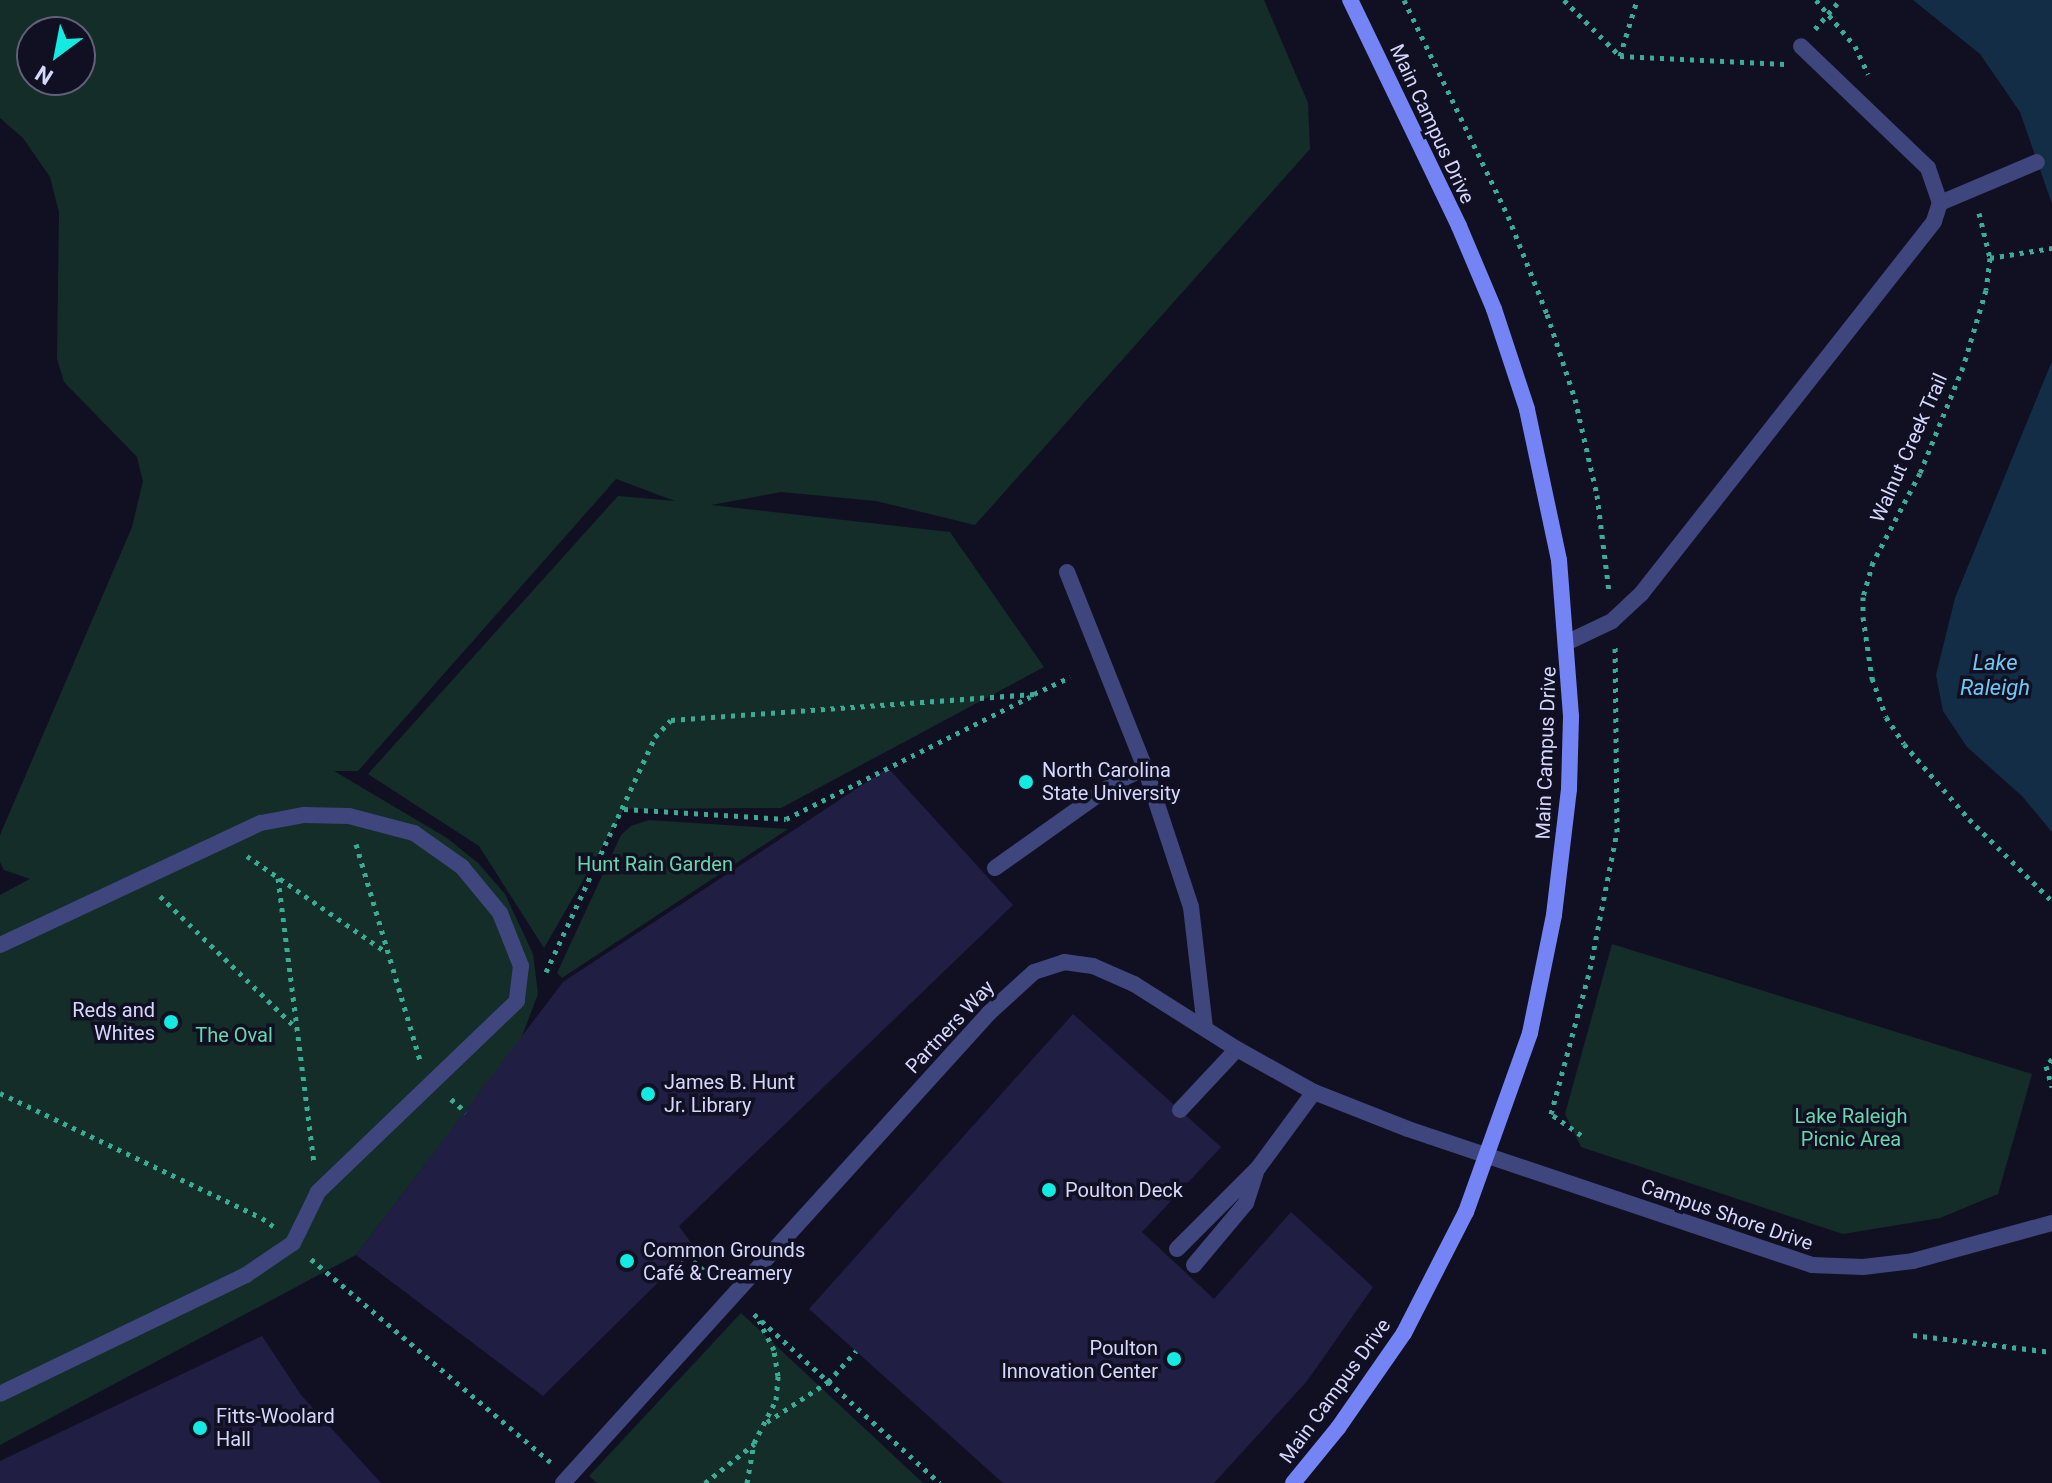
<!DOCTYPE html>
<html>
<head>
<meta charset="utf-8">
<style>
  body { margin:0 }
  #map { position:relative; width:2052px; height:1483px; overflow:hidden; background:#111023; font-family:Roboto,sans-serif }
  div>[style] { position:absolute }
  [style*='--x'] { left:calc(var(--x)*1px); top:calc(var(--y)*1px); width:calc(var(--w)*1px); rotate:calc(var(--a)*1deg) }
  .green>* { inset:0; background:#142d28 }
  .water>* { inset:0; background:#122d45 }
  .building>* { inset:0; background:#201e43 }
  .path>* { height:5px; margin-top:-2.5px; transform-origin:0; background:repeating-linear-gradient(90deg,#39ac95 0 4px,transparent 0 10px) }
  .lane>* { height:16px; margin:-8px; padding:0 8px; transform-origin:8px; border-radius:8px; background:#3f467e }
  .street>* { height:16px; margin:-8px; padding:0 8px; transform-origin:8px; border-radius:8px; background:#3f467e }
  .secondary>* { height:16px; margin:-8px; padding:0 8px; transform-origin:8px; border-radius:8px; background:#7584f4 }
  .dots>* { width:22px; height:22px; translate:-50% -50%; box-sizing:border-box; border:4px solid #111023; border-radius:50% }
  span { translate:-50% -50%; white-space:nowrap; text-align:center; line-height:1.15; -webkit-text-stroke:7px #111023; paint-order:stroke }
  .street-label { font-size:20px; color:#d6d7fc }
  .poi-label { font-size:20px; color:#d6d7fc }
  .left { translate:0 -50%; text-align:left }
  .right { translate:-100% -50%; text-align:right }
  .park-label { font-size:20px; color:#68d6ab }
  .water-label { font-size:22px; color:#6dc8f3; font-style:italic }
  .north { position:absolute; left:16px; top:16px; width:80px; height:80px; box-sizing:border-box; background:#111023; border:2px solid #60607a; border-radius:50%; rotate:212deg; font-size:22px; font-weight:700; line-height:32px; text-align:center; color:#d6d7fc }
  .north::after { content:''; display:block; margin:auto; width:28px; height:36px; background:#13eae1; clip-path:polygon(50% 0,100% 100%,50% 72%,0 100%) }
</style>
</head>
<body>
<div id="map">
  <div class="green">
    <i style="clip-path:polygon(evenodd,0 0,1264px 0,1308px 103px,1310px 149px,975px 525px,876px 501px,781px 492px,711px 505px,950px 532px,1044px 667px,781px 808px,624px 809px,544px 948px,479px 846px,368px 774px,618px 496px,675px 501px,616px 479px,358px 771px,334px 771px,447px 838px,478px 863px,505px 894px,533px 954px,538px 994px,521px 1039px,356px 1255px,0 1445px,0 895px,30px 879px,4px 870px,0 862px,0 835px,132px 527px,143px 481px,137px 457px,64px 382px,57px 359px,59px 212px,50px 177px,23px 138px,0 118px,0 0,32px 32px,80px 32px,80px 80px,32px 80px,32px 32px)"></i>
    <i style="clip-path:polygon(649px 820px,788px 829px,562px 978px,557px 973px,621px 835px,631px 826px)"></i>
    <i style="clip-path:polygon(1612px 944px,2032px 1074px,1998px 1194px,1940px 1218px,1843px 1234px,1581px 1147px,1565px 1114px)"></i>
    <i style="clip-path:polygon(741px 1313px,923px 1483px,597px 1483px,589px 1476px)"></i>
  </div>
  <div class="water">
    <i style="clip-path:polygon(1913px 0,2052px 0,2052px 204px,2020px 112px,1980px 54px)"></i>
    <i style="clip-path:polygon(2052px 361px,2052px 832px,2022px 796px,1967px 747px,1943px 711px,1936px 675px,1955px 598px)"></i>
  </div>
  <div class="building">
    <i style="clip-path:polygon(888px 768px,1013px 905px,679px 1226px,694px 1247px,543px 1396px,356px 1255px,563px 982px)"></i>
    <i style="clip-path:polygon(1073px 1014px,1221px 1147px,1142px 1232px,1214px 1299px,1291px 1212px,1373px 1287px,1307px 1381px,1214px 1483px,1003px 1483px,809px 1309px)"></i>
    <i style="clip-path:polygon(262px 1336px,301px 1395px,381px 1483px,0 1483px,0 1461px)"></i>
  </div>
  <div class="path">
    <i style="--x:1404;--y:0;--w:240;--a:64.3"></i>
    <i style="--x:1508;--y:216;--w:105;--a:68.3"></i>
    <i style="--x:1547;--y:314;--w:89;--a:71.8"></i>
    <i style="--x:1575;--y:399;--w:98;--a:77.1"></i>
    <i style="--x:1597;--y:495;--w:98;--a:82.9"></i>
    <i style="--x:1564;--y:0;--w:79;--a:45"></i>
    <i style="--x:1620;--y:56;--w:59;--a:-73.1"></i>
    <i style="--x:1816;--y:0;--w:60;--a:49.7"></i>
    <i style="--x:1855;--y:46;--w:31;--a:65"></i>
    <i style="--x:1815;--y:29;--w:38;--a:-49"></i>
    <i style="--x:1620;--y:56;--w:165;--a:2.8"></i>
    <i style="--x:1979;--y:213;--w:46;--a:76.3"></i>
    <i style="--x:1990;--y:258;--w:32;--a:97"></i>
    <i style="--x:1986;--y:290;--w:80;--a:106.6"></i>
    <i style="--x:1963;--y:367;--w:114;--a:112.1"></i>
    <i style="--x:1920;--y:473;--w:101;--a:117.8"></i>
    <i style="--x:1873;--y:562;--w:36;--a:106"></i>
    <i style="--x:1863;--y:597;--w:20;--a:90"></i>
    <i style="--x:1863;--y:617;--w:62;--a:81.6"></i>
    <i style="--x:1872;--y:678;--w:41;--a:70.3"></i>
    <i style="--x:1886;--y:717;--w:32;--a:56"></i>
    <i style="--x:1904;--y:744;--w:99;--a:49.1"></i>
    <i style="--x:1969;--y:819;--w:117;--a:44.7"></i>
    <i style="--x:1990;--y:258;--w:63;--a:-9.2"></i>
    <i style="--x:624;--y:809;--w:162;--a:3.5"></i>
    <i style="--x:786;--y:819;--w:273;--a:-26.6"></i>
    <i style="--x:356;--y:844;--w:225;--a:73.5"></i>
    <i style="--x:247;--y:856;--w:169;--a:34.6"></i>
    <i style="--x:278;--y:878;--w:287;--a:82.8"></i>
    <i style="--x:160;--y:896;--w:190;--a:44.1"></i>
    <i style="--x:546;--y:972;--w:259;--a:-65.1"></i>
    <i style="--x:655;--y:737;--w:23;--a:-47"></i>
    <i style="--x:671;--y:720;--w:364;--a:-4.1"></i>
    <i style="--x:1034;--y:694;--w:40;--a:-25"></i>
    <i style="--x:2052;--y:1059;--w:9;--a:131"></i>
    <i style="--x:2046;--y:1066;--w:22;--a:74"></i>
    <i style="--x:0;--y:1093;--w:290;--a:25.5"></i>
    <i style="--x:262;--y:1218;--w:14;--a:36"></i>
    <i style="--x:451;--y:1099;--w:20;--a:41"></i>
    <i style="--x:1581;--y:1135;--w:37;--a:-145"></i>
    <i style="--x:1551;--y:1114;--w:150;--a:-74.9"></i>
    <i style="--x:1590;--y:969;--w:140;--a:-78.9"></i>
    <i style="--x:1617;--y:832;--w:186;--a:-90.6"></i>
    <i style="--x:311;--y:1259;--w:314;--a:40.3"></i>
    <i style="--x:693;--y:1261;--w:28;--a:41"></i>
    <i style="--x:680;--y:1262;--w:9;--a:32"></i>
    <i style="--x:754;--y:1314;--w:251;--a:42.3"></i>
    <i style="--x:1913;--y:1335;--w:140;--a:7"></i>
    <i style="--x:767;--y:1422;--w:73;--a:-33.3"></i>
    <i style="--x:828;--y:1382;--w:42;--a:-47.9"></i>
    <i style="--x:705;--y:1483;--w:63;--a:-38.5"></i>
    <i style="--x:747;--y:1483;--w:41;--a:-80.1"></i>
    <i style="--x:754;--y:1443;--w:48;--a:-62.9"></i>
    <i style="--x:776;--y:1400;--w:24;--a:-85"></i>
    <i style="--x:778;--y:1376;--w:26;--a:-99"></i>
    <i style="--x:774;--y:1350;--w:33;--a:-117"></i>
  </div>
  <div class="lane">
    <i style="--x:1940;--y:203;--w:105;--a:-22.9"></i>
    <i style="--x:1067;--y:572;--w:211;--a:68.3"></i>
    <i style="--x:1145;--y:768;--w:146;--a:71.7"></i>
    <i style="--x:1191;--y:907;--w:122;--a:83.4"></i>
    <i style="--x:1568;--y:642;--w:49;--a:-25.5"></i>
    <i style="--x:1612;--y:621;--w:40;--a:-43"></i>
    <i style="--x:1641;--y:594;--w:474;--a:-51.8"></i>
    <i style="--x:1934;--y:221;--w:19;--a:-72"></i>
    <i style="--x:1940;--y:203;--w:37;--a:-109"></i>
    <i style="--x:1928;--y:168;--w:176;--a:-136.2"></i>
    <i style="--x:995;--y:868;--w:148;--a:-35.4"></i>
    <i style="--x:1116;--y:782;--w:32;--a:-26"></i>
    <i style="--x:1180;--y:1110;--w:83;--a:-46.9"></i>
    <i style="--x:1177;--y:1249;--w:115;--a:-45"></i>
    <i style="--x:1258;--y:1168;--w:94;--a:-53.6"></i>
    <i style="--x:1194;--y:1265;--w:81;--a:-50"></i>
    <i style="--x:1246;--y:1203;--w:32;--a:-72"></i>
  </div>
  <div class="street">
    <i style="--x:0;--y:945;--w:288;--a:-25.1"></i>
    <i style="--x:261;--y:823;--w:44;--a:-10.5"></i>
    <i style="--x:304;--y:815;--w:45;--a:1.3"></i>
    <i style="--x:349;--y:816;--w:67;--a:14.7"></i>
    <i style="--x:414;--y:833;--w:59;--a:35.3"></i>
    <i style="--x:462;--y:867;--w:60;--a:50.4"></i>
    <i style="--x:500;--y:913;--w:57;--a:68.4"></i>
    <i style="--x:521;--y:966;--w:35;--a:97"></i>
    <i style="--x:517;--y:1001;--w:276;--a:136.2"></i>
    <i style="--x:318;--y:1192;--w:57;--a:116.1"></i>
    <i style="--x:293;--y:1243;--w:57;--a:145.8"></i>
    <i style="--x:246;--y:1275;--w:273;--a:154.2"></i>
    <i style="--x:563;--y:1483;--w:634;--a:-47.81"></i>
    <i style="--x:989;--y:1013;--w:61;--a:-42.3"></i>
    <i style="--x:1034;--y:972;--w:32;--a:-18"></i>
    <i style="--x:1064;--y:962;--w:29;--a:8"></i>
    <i style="--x:1093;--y:966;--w:45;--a:23.7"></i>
    <i style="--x:1134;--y:984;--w:122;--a:32.3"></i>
    <i style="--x:1237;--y:1049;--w:88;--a:29.2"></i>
    <i style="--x:1314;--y:1092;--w:101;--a:21.5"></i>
    <i style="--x:1408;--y:1129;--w:426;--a:18.6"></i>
    <i style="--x:1812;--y:1265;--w:51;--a:2.2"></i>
    <i style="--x:1863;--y:1267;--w:50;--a:-6.8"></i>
    <i style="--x:1913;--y:1261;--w:144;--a:-15.3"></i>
  </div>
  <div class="secondary">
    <i style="--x:1293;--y:1483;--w:71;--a:-50.7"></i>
    <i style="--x:1338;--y:1428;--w:116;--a:-55.2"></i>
    <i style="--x:1404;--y:1333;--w:136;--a:-62.9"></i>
    <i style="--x:1466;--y:1212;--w:190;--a:-70.3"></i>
    <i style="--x:1530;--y:1033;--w:120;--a:-78.5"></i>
    <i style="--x:1554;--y:915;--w:127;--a:-83.2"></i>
    <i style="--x:1569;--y:789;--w:73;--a:-88.4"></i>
    <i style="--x:1571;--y:716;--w:156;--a:-94.4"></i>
    <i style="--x:1559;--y:560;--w:154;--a:-102"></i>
    <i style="--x:1527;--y:409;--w:105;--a:-108.3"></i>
    <i style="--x:1494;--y:309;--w:90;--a:-112.9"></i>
    <i style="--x:1459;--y:226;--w:251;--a:-115.7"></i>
  </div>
  <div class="dots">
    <i style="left:1026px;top:782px;background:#13eae1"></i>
    <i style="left:171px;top:1022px;background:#13eae1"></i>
    <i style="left:648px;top:1094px;background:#13eae1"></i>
    <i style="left:1049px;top:1190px;background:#13eae1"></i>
    <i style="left:627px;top:1261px;background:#13eae1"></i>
    <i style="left:1174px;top:1359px;background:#13eae1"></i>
    <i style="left:200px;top:1428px;background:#13eae1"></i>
  </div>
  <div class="street-label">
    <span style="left:1432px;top:124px;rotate:65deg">Main Campus Drive</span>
    <span style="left:1909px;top:448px;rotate:-66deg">Walnut Creek Trail</span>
    <span style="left:1546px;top:753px;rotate:-88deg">Main Campus Drive</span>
    <span style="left:950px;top:1027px;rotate:-47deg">Partners Way</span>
    <span style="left:1727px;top:1215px;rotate:19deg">Campus Shore Drive</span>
    <span style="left:1335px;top:1391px;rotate:-54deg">Main Campus Drive</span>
  </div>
  <div class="poi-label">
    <span class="left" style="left:1042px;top:782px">North Carolina<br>State University</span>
    <span class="right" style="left:155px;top:1022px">Reds and<br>Whites</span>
    <span class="left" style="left:664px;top:1094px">James B. Hunt<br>Jr. Library</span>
    <span class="left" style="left:1065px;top:1190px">Poulton Deck</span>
    <span class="left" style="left:643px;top:1262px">Common Grounds<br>Café &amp; Creamery</span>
    <span class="right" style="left:1158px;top:1360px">Poulton<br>Innovation Center</span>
    <span class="left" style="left:216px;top:1428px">Fitts-Woolard<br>Hall</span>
  </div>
  <div class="park-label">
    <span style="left:655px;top:864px">Hunt Rain Garden</span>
    <span style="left:234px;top:1035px">The Oval</span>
    <span style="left:1851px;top:1128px">Lake Raleigh<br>Picnic Area</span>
  </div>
  <div class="water-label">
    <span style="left:1995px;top:675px">Lake<br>Raleigh</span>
  </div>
  <div class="north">N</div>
</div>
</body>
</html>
